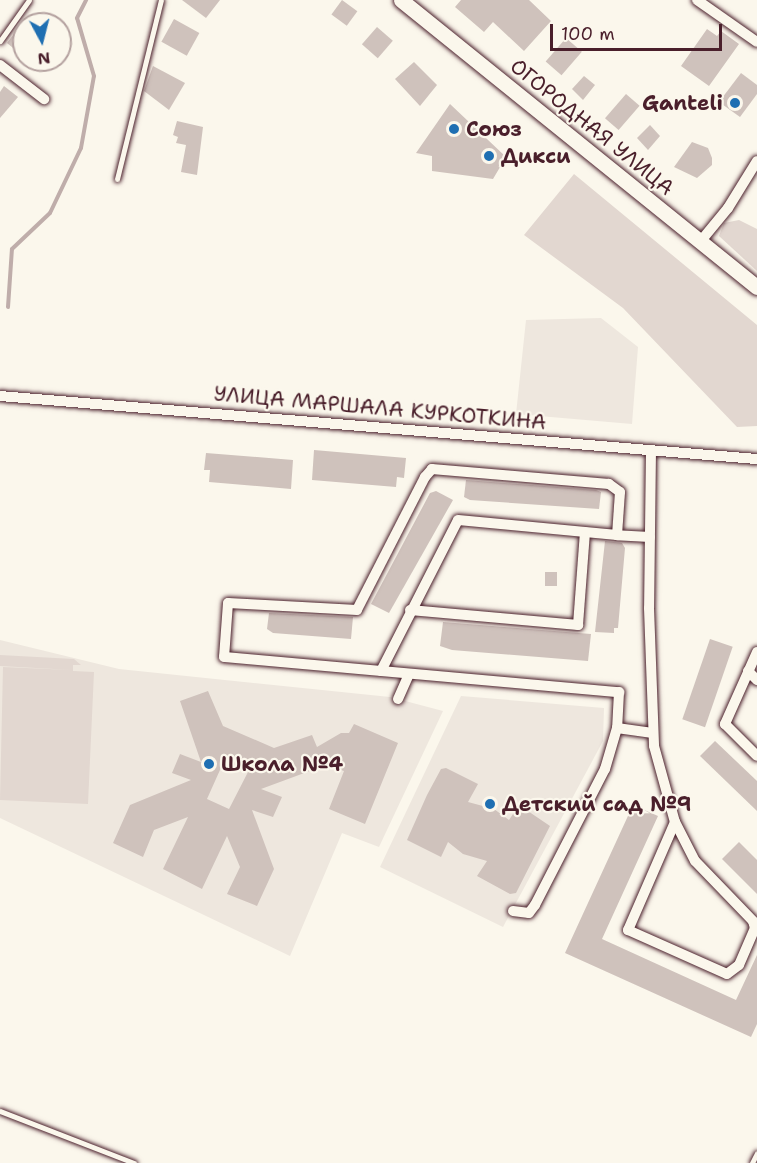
<!DOCTYPE html>
<html>
<head>
<meta charset="utf-8">
<style>
  body { margin:0 }
  #map { position:relative; width:757px; height:1163px; overflow:hidden; background:#fbf7ec; font-family:"Shantell Sans",sans-serif }
  div>[style] { position:absolute }
  [style*='--x'] { left:calc(var(--x)*1px); top:calc(var(--y)*1px); width:calc(var(--w)*1px); rotate:calc(var(--a)*1deg) }
  .built>* { inset:0; background:#eee7de }
  .green>* { inset:0; background:#e2d7d0 }
  .stream>* { height:4px; margin:-2px; padding:0 2px; transform-origin:2px; border-radius:2px; background:#bfadaa }
  .building>* { inset:0; background:#cfc2bc; transform-origin:0 0 }
  .roads { filter:drop-shadow(0 0 2px #4a1f2b) drop-shadow(0 0 2px #4a1f2b) }
  .service>* { height:5px; margin:-2.5px; padding:0 2.5px; transform-origin:2.5px; border-radius:2.5px; background:#fbf7ec }
  .minor>* { height:10px; margin:-5px; padding:0 5px; transform-origin:5px; border-radius:5px; background:#fbf7ec }
  .secondary>* { height:15px; margin:-7.5px; padding:0 7.5px; transform-origin:7.5px; border-radius:7.5px; background:#fbf7ec }
  .dots>* { width:16px; height:16px; translate:-50% -50%; box-sizing:border-box; border:3px solid #fbf7ec; border-radius:50% }
  span { translate:-50% -50%; white-space:nowrap; text-align:center; line-height:1.15; -webkit-text-stroke:4.5px #fbf7ec; paint-order:stroke }
  .poi-label { font-size:21px; color:#4a1f2b; font-weight:700 }
  .right { translate:-100% -50%; text-align:right }
  .left { translate:0 -50%; text-align:left }
  .street-label { font-size:21px; color:#4a1f2b }
  .north { position:absolute; left:12px; top:12px; width:60px; height:60px; box-sizing:border-box; background:#fbf7ec; border:2px solid #b4a19f; border-radius:50%; rotate:173deg; font-size:16px; font-weight:700; line-height:24px; text-align:center; color:#4a1f2b }
  .north::after { content:''; display:block; margin:auto; width:21px; height:27px; background:#1f6fb2; clip-path:polygon(50% 0,100% 100%,50% 72%,0 100%) }
  .scale { position:absolute; left:550px; top:24px; width:172px; height:27px; box-sizing:border-box; border:3px solid #4a1f2b; border-top:0; padding-left:8px; font-size:18px; line-height:21px; white-space:nowrap; color:#4a1f2b; -webkit-text-stroke:4px #fbf7ec; paint-order:stroke }
</style>
</head>
<body>
<div id="map">
  <div class="built">
    <i style="clip-path:polygon(601px 318px,638px 347px,632px 424px,516px 414px,526px 320px)"></i>
    <i style="clip-path:polygon(0 640px,119px 669px,390px 697px,443px 711px,379px 847px,342px 833px,290px 956px,0 818px)"></i>
    <i style="clip-path:polygon(461px 696px,604px 708px,603px 741px,503px 927px,380px 867px)"></i>
  </div>
  <div class="green">
    <i style="clip-path:polygon(574px 174px,757px 325px,757px 426px,737px 427px,623px 308px,524px 235px)"></i>
    <i style="clip-path:polygon(739px 220px,757px 229px,757px 271px,719px 236px,724px 223px)"></i>
    <i style="clip-path:polygon(0 655px,74px 659px,81px 665px,73px 665px,73px 671px,94px 672px,88px 804px,0 800px,3px 667px,72px 670px,0 666px)"></i>
  </div>
  <div class="stream">
    <i style="--x:8;--y:307;--w:58;--a:-86.1"></i>
    <i style="--x:12;--y:249;--w:52;--a:-43.5"></i>
    <i style="--x:50;--y:213;--w:72;--a:-64.5"></i>
    <i style="--x:81;--y:148;--w:73;--a:-79.8"></i>
    <i style="--x:94;--y:76;--w:60;--a:-106.3"></i>
    <i style="--x:77;--y:18;--w:20;--a:-63"></i>
  </div>
  <div class="building">
    <i style="clip-path:polygon(182px 0,220px 0,206px 18px)"></i>
    <i style="left:342px;top:0;width:19px;height:18px;rotate:36deg"></i>
    <i style="clip-path:polygon(461px 0,529px 0,551px 21px,524px 51px,493px 22px,484px 32px,455px 7px)"></i>
    <i style="left:174px;top:19px;width:29px;height:26px;rotate:29deg"></i>
    <i style="clip-path:polygon(24px 21px,24px 57px,7px 43px)"></i>
    <i style="left:377px;top:27px;width:21px;height:23px;rotate:41deg"></i>
    <i style="clip-path:polygon(707px 29px,717px 36px,721px 31px,739px 44px,709px 86px,681px 66px)"></i>
    <i style="left:566px;top:38px;width:21px;height:31px;rotate:41deg"></i>
    <i style="clip-path:polygon(414px 62px,437px 85px,420px 106px,395px 79px)"></i>
    <i style="clip-path:polygon(153px 66px,185px 83px,169px 110px,144px 91px)"></i>
    <i style="clip-path:polygon(741px 73px,757px 85px,757px 94px,740px 117px,719px 102px)"></i>
    <i style="clip-path:polygon(584px 76px,595px 85px,583px 100px,572px 89px)"></i>
    <i style="clip-path:polygon(4px 86px,18px 97px,0 118px,0 92px)"></i>
    <i style="left:626px;top:94px;width:18px;height:32px;rotate:41deg"></i>
    <i style="clip-path:polygon(450px 104px,506px 157px,493px 179px,432px 171px,432px 156px,416px 153px)"></i>
    <i style="clip-path:polygon(177px 121px,203px 127px,197px 175px,181px 172px,186px 145px,176px 143px,178px 137px,173px 135px)"></i>
    <i style="clip-path:polygon(650px 125px,660px 136px,648px 150px,637px 138px)"></i>
    <i style="clip-path:polygon(692px 142px,708px 148px,712px 158px,712px 165px,697px 178px,674px 167px)"></i>
    <i style="clip-path:polygon(314px 450px,406px 458px,404px 478px,397px 477px,396px 487px,312px 480px)"></i>
    <i style="clip-path:polygon(206px 453px,293px 460px,291px 489px,209px 482px,210px 470px,204px 470px)"></i>
    <i style="clip-path:polygon(466px 480px,596px 490px,601px 492px,599px 509px,470px 500px,464px 497px)"></i>
    <i style="clip-path:polygon(436px 491px,453px 500px,389px 613px,371px 604px,430px 493px)"></i>
    <i style="clip-path:polygon(605px 541px,622px 543px,625px 548px,618px 628px,614px 628px,614px 633px,595px 632px)"></i>
    <i style="left:545px;top:572px;width:12px;height:14px"></i>
    <i style="clip-path:polygon(269px 613px,353px 617px,351px 639px,273px 633px,267px 629px)"></i>
    <i style="clip-path:polygon(443px 622px,591px 634px,588px 661px,452px 650px,440px 646px)"></i>
    <i style="left:710px;top:639px;width:24px;height:85px;rotate:19deg"></i>
    <i style="clip-path:polygon(evenodd,208px 691px,223px 726px,274px 748px,312px 735px,317px 747px,341px 733px,349px 733px,354px 724px,398px 743px,365px 824px,329px 809px,344px 771px,326px 765px,261px 789px,282px 797px,273px 817px,252px 810px,274px 869px,257px 906px,227px 894px,240px 867px,227px 836px,202px 889px,163px 869px,188px 817px,154px 830px,143px 857px,113px 843px,130px 805px,191px 780px,172px 773px,180px 754px,201px 762px,180px 701px,208px 691px,224px 761px,248px 772px,229px 809px,207px 799px,224px 761px)"></i>
    <i style="clip-path:polygon(715px 741px,757px 781px,757px 811px,700px 756px)"></i>
    <i style="clip-path:polygon(446px 768px,478px 784px,468px 802px,494px 809px,509px 820px,519px 805px,550px 826px,516px 893px,510px 894px,477px 876px,487px 861px,463px 854px,448px 842px,441px 857px,407px 840px,427px 795px,441px 769px)"></i>
    <i style="clip-path:polygon(633px 805px,658px 816px,602px 939px,736px 1000px,757px 955px,757px 1024px,751px 1037px,565px 953px)"></i>
    <i style="clip-path:polygon(739px 842px,757px 860px,757px 894px,722px 859px)"></i>
  </div>
  <div class="roads">
    <div class="service">
      <i style="--x:0;--y:41;--w:50;--a:-54.7"></i>
      <i style="--x:117;--y:179;--w:184;--a:-76.2"></i>
      <i style="--x:0;--y:1111;--w:144;--a:21.2"></i>
      <i style="--x:752;--y:1163;--w:11;--a:-63"></i>
    </div>
    <div class="minor">
      <i style="--x:697;--y:0;--w:73;--a:35"></i>
      <i style="--x:0;--y:65;--w:56;--a:37.7"></i>
      <i style="--x:700;--y:242;--w:44;--a:-50.5"></i>
      <i style="--x:728;--y:208;--w:55;--a:-58.3"></i>
      <i style="--x:0;--y:396;--w:760;--a:4.76"></i>
      <i style="--x:651;--y:450;--w:158;--a:90.7"></i>
      <i style="--x:649;--y:608;--w:138;--a:87.9"></i>
      <i style="--x:654;--y:746;--w:79;--a:74.6"></i>
      <i style="--x:675;--y:822;--w:118;--a:113.5"></i>
      <i style="--x:628;--y:930;--w:108;--a:24"></i>
      <i style="--x:727;--y:974;--w:15;--a:-37"></i>
      <i style="--x:739;--y:965;--w:40;--a:-66.6"></i>
      <i style="--x:755;--y:928;--w:7;--a:-106"></i>
      <i style="--x:753;--y:921;--w:83;--a:-134"></i>
      <i style="--x:695;--y:861;--w:44;--a:-117.1"></i>
      <i style="--x:650;--y:537;--w:33;--a:-177"></i>
      <i style="--x:617;--y:535;--w:43;--a:-86"></i>
      <i style="--x:620;--y:492;--w:14;--a:-144"></i>
      <i style="--x:609;--y:484;--w:178;--a:-175.2"></i>
      <i style="--x:432;--y:469;--w:11;--a:131"></i>
      <i style="--x:425;--y:477;--w:149;--a:117.1"></i>
      <i style="--x:357;--y:610;--w:129;--a:-176.9"></i>
      <i style="--x:228;--y:603;--w:54;--a:94.2"></i>
      <i style="--x:224;--y:657;--w:397;--a:5.1"></i>
      <i style="--x:619;--y:692;--w:36;--a:93"></i>
      <i style="--x:617;--y:728;--w:36;--a:8"></i>
      <i style="--x:410;--y:610;--w:169;--a:5.1"></i>
      <i style="--x:578;--y:625;--w:93;--a:-85.7"></i>
      <i style="--x:757;--y:652;--w:79;--a:114"></i>
      <i style="--x:725;--y:724;--w:45;--a:45"></i>
      <i style="--x:381;--y:671;--w:169;--a:-63"></i>
      <i style="--x:458;--y:520;--w:160;--a:5.4"></i>
      <i style="--x:748;--y:671;--w:13;--a:45"></i>
      <i style="--x:398;--y:699;--w:27;--a:-66"></i>
      <i style="--x:513;--y:911;--w:16;--a:7"></i>
      <i style="--x:529;--y:913;--w:10;--a:-53"></i>
      <i style="--x:535;--y:905;--w:153;--a:-62.8"></i>
      <i style="--x:605;--y:769;--w:43;--a:-73.7"></i>
    </div>
    <div class="secondary">
      <i style="--x:401;--y:0;--w:457;--a:38.9"></i>
    </div>
  </div>
  <div class="dots">
    <i style="left:735px;top:103px;background:#1f6fb2"></i>
    <i style="left:454px;top:129px;background:#1f6fb2"></i>
    <i style="left:489px;top:156px;background:#1f6fb2"></i>
    <i style="left:209px;top:764px;background:#1f6fb2"></i>
    <i style="left:490px;top:804px;background:#1f6fb2"></i>
  </div>
  <div class="poi-label">
    <span class="right" style="left:723px;top:103px">Ganteli</span>
    <span class="left" style="left:466px;top:129px">Союз</span>
    <span class="left" style="left:501px;top:156px">Дикси</span>
    <span class="left" style="left:221px;top:764px">Школа №4</span>
    <span class="left" style="left:502px;top:804px">Детский сад №9</span>
  </div>
  <div class="street-label">
    <span style="left:592px;top:127px;rotate:39deg">ОГОРОДНАЯ УЛИЦА</span>
    <span style="left:380px;top:408px;rotate:5deg">УЛИЦА МАРШАЛА КУРКОТКИНА</span>
  </div>
  <div class="north">N</div>
  <div class="scale">100 m</div>
</div>
</body>
</html>
